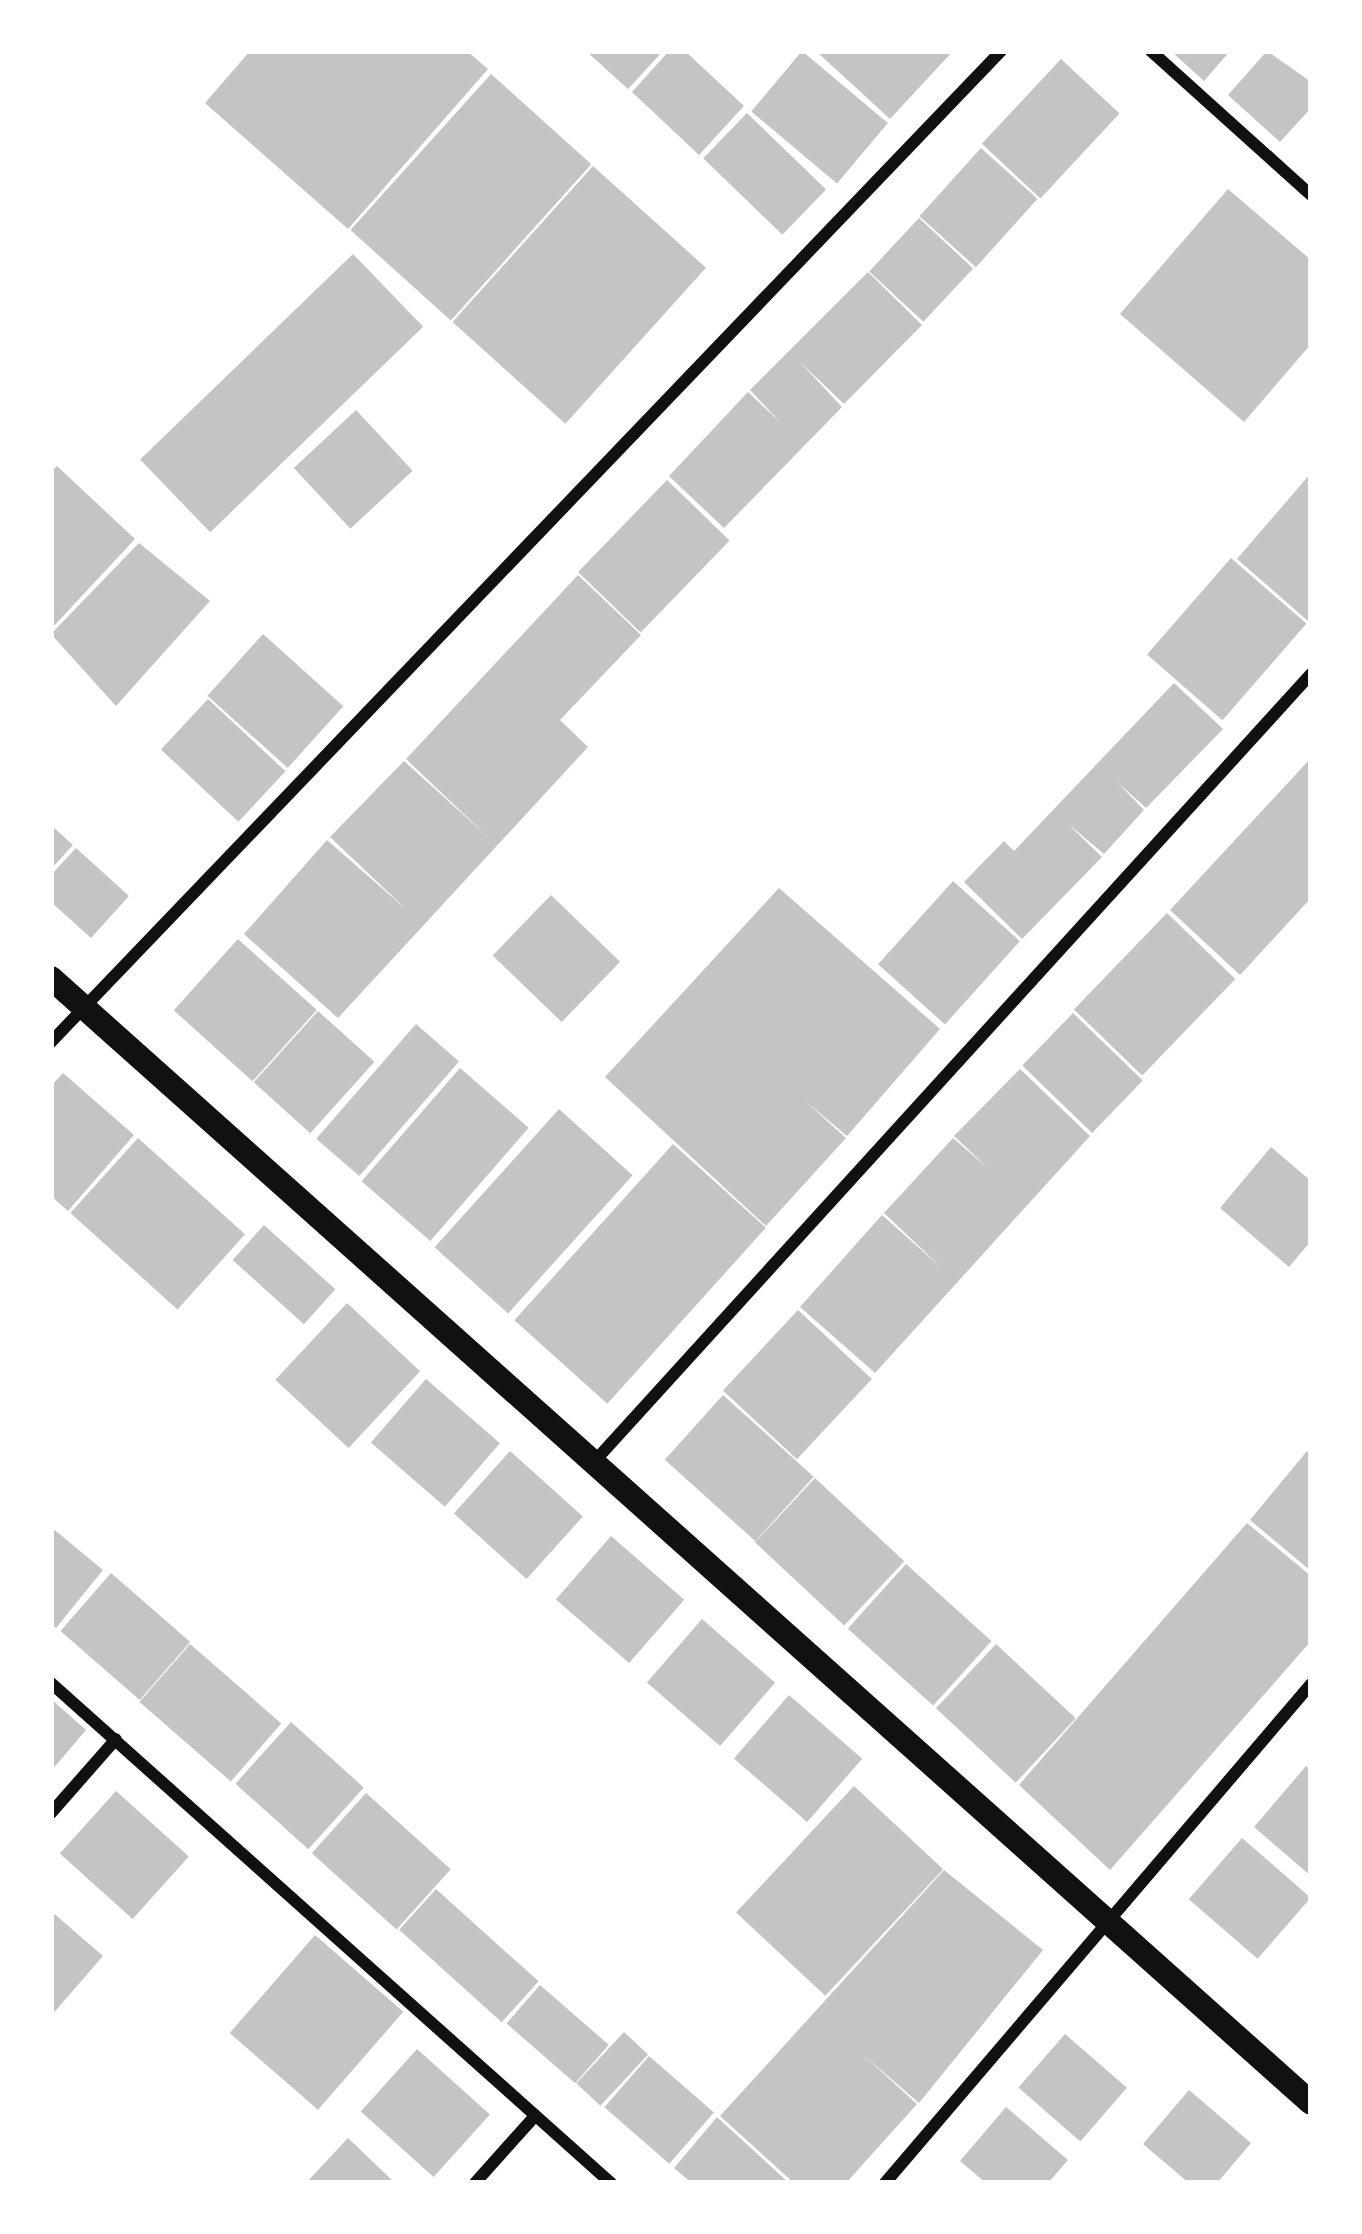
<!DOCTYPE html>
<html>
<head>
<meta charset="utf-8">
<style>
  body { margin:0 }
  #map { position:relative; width:1362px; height:2234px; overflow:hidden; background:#fff; font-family:Raleway,sans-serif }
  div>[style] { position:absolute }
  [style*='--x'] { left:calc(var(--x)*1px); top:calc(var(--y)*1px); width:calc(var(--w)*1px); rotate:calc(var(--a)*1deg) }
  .building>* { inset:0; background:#c4c4c4; transform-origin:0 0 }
  .minor>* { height:12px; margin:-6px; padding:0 6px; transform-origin:6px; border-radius:6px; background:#111 }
  .secondary>* { height:24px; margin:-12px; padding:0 12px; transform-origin:12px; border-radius:12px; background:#111 }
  span { translate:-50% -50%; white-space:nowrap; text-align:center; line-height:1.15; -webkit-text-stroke:9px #fff; paint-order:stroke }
  .frame { position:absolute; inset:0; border:54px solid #fff; pointer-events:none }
</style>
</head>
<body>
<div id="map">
  <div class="building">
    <i style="clip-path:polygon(250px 51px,467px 51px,488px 69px,348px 229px,205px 103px)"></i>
    <i style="clip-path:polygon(586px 51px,663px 51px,628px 89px)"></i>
    <i style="clip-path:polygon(669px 51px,685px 51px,744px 106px,699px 155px,632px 92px)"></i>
    <i style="left:802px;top:51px;width:112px;height:79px;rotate:40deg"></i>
    <i style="clip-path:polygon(816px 51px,953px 51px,890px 119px)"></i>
    <i style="clip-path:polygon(1171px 51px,1230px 51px,1204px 81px)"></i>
    <i style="clip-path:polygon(1267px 51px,1311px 82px,1311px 108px,1280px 142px,1228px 95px)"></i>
    <i style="left:1061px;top:59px;width:80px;height:116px;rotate:43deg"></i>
    <i style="left:491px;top:74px;width:135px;height:210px;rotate:42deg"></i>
    <i style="left:747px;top:113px;width:110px;height:63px;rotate:44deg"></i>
    <i style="left:981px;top:148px;width:76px;height:92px;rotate:42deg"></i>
    <i style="left:593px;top:166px;width:152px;height:210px;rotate:42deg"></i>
    <i style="clip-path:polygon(1228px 189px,1311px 260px,1311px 344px,1244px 422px,1120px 314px)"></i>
    <i style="left:919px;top:218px;width:74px;height:73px;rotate:43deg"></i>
    <i style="left:353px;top:254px;width:101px;height:296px;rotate:46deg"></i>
    <i style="clip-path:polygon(868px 272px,922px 325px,844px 404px,799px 361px,842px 407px,724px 528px,669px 476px,748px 392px,781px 423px,750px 390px)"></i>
    <i style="left:356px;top:410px;width:83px;height:85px;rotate:47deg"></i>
    <i style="clip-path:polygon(57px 466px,135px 539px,51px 629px,51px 472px)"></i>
    <i style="clip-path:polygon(1311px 473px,1311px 618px,1308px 621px,1237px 559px)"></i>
    <i style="left:667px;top:480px;width:87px;height:128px;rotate:44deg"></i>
    <i style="clip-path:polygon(139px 543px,210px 601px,116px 706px,51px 634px)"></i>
    <i style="left:1231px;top:558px;width:100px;height:128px;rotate:41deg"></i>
    <i style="clip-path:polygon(578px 575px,641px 635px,560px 720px,588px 747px,338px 1018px,244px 934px,327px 840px,408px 911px,330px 837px,404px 761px,488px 837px,406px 759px)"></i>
    <i style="left:263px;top:634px;width:108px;height:83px;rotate:42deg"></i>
    <i style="clip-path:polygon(1174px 683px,1223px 729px,1146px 808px,1116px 781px,1144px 810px,1104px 854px,1067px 823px,1102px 857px,1022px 939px,964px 882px,1004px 841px,1014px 851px)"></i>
    <i style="left:208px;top:699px;width:106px;height:69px;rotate:43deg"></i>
    <i style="clip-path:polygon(1311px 758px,1311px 898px,1240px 975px,1170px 910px)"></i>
    <i style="clip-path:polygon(51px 825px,73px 845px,51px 869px)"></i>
    <i style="clip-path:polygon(76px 848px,129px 896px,91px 938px,51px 902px,51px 875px)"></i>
    <i style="left:953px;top:881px;width:90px;height:112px;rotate:42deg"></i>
    <i style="clip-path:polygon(779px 888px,940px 1029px,847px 1136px,804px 1100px,846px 1138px,766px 1226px,605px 1077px)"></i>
    <i style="left:551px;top:895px;width:96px;height:84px;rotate:44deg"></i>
    <i style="left:1167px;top:913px;width:95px;height:134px;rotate:44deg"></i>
    <i style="left:238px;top:939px;width:106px;height:96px;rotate:42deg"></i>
    <i style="left:318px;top:1011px;width:76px;height:96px;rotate:42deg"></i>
    <i style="left:1073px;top:1013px;width:97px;height:73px;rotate:44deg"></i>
    <i style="left:416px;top:1024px;width:57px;height:152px;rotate:41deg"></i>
    <i style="left:460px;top:1068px;width:91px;height:150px;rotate:41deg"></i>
    <i style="clip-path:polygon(1020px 1069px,1090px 1136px,875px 1373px,800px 1307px,882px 1215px,944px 1270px,884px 1213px,953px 1138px,989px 1169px,954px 1136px)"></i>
    <i style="clip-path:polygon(63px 1073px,134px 1135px,68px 1211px,51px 1196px,51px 1086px)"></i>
    <i style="left:559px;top:1109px;width:99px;height:186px;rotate:42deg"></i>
    <i style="left:138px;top:1138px;width:144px;height:101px;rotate:42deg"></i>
    <i style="left:673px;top:1144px;width:125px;height:237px;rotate:42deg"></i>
    <i style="clip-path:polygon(1271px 1147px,1311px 1181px,1311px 1241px,1289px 1267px,1220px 1208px)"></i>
    <i style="left:264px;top:1225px;width:96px;height:47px;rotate:42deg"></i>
    <i style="left:347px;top:1303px;width:100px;height:105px;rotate:43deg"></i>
    <i style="left:798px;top:1310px;width:101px;height:110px;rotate:43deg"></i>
    <i style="left:426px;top:1379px;width:98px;height:84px;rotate:41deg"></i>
    <i style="left:723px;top:1395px;width:122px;height:87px;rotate:42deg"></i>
    <i style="left:510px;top:1451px;width:98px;height:84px;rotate:42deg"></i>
    <i style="clip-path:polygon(1307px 1451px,1311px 1454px,1311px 1571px,1250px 1520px)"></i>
    <i style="left:815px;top:1478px;width:122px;height:88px;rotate:43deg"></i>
    <i style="clip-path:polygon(1247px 1523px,1311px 1576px,1311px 1641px,1110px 1870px,1019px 1785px)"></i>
    <i style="clip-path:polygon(51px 1527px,103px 1570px,56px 1628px,51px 1624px)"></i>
    <i style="left:611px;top:1536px;width:97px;height:84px;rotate:41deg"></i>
    <i style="left:906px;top:1564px;width:115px;height:87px;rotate:42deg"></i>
    <i style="left:111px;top:1573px;width:105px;height:77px;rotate:41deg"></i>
    <i style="left:702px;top:1619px;width:97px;height:84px;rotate:41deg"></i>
    <i style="left:190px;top:1644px;width:121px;height:77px;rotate:41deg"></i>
    <i style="left:996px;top:1644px;width:109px;height:88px;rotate:43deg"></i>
    <i style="left:789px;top:1695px;width:97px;height:84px;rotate:41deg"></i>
    <i style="clip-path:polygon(51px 1699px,86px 1730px,51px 1771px)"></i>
    <i style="left:291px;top:1722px;width:98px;height:83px;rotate:42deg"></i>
    <i style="clip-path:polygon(1306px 1766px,1311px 1770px,1311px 1876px,1254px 1827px)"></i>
    <i style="left:854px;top:1786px;width:122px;height:173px;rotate:43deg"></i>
    <i style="left:116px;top:1791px;width:98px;height:84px;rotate:42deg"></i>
    <i style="left:366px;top:1793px;width:114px;height:81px;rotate:42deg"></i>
    <i style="left:1242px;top:1838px;width:91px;height:81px;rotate:41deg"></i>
    <i style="clip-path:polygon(944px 1870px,1043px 1950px,919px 2103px,860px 2052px,917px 2104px,846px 2183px,794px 2183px,720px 2116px)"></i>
    <i style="left:436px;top:1889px;width:138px;height:55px;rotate:42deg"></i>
    <i style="clip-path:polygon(51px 1911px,103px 1956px,51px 2016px)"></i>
    <i style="left:315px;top:1935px;width:117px;height:130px;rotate:41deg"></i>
    <i style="left:540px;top:1985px;width:91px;height:51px;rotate:41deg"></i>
    <i style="left:624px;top:2032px;width:33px;height:70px;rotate:43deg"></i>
    <i style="left:1065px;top:2034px;width:82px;height:71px;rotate:41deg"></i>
    <i style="left:417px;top:2049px;width:98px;height:84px;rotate:42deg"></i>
    <i style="left:649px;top:2056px;width:86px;height:68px;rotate:41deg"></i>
    <i style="clip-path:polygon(1189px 2090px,1251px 2143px,1217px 2183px,1189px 2183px,1143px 2144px)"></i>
    <i style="clip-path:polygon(1006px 2107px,1068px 2160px,1048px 2183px,986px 2183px,960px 2161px)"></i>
    <i style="clip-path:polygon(717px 2117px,789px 2183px,692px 2183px,674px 2168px)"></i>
    <i style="clip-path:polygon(348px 2138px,395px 2183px,306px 2183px)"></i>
  </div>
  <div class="minor">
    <i style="--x:1151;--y:51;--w:215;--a:42"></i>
    <i style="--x:51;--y:1042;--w:1373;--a:-46.21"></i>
    <i style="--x:593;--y:1463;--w:1067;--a:-47.7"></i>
    <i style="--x:51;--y:1683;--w:751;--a:41.76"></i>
    <i style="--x:51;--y:1813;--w:98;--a:-48.7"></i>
    <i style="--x:475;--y:2183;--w:90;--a:-48.2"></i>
    <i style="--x:885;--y:2183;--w:656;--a:-49.51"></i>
  </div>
  <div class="secondary">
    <i style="--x:51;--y:978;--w:1689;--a:41.76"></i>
  </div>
  <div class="frame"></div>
</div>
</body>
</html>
